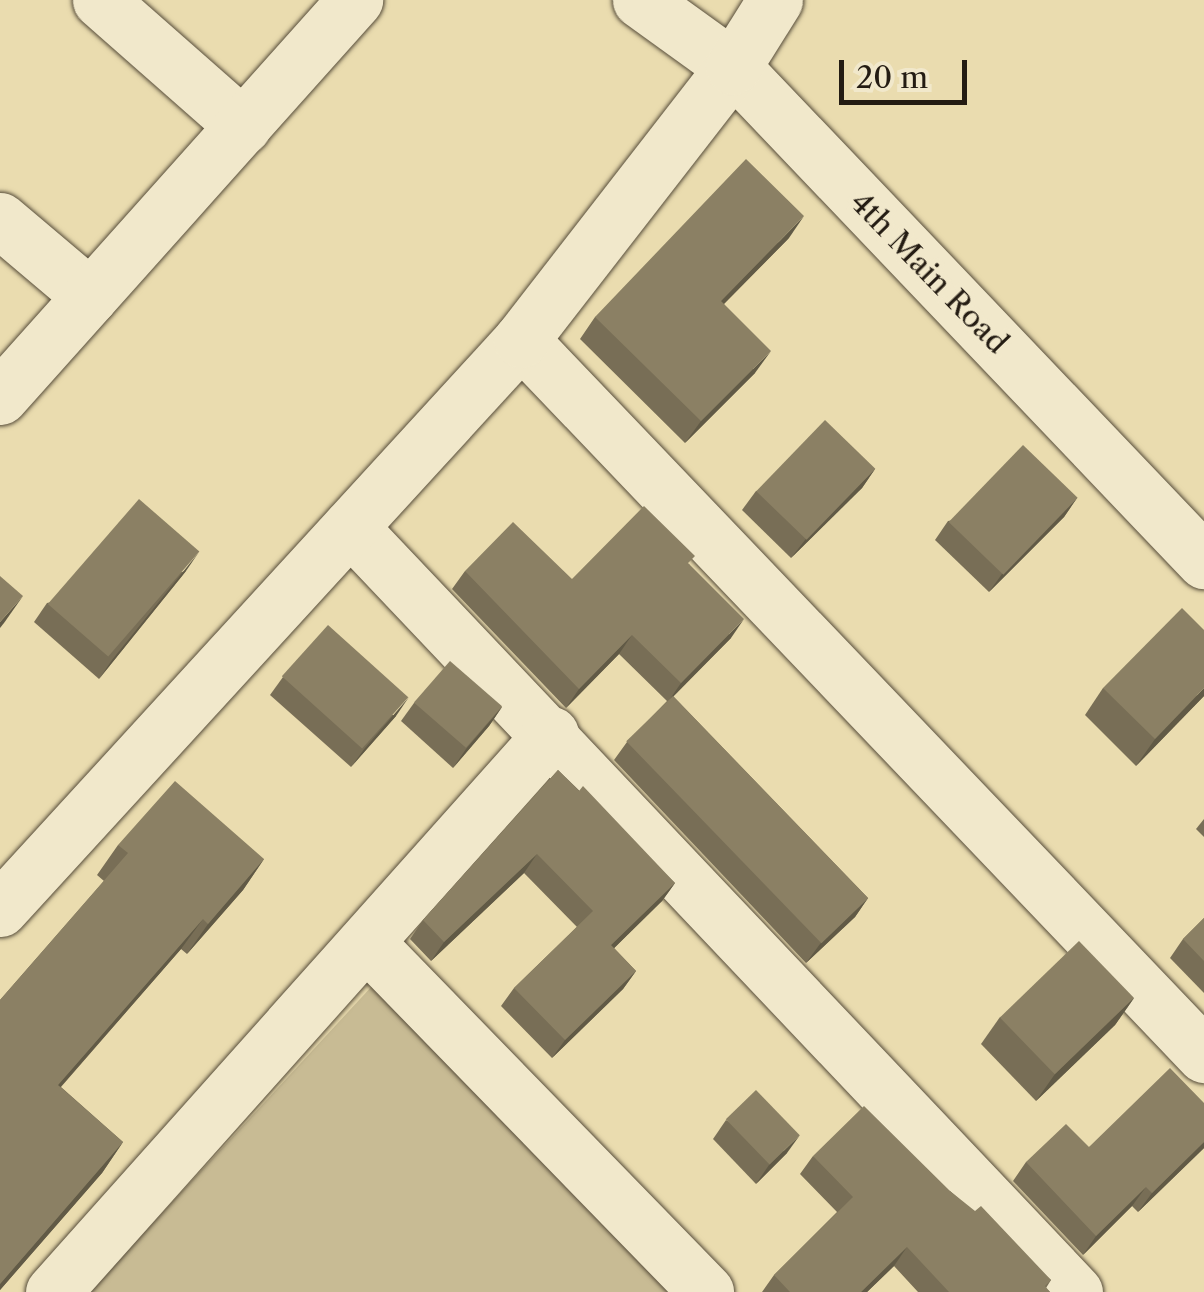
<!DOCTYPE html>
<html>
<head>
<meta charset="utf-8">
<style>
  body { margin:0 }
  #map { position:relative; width:1204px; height:1292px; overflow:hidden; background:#eadcaf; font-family:"Libre Caslon Text",serif }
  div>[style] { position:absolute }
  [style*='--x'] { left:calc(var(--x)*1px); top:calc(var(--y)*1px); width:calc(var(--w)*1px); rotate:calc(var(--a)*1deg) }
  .green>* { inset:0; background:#c8bb94 }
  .roads { filter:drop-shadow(0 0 2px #564c3a) drop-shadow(0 0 2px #564c3a) }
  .minor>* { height:55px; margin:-27.5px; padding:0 27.5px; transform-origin:27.5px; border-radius:27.5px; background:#f1e8cb }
  .wall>* { inset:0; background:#786e56 }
  .shaded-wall>* { inset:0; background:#615a46 }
  .building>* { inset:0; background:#8b8064; transform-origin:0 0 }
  span { translate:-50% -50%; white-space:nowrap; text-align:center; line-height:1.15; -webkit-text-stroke:10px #f1e8cb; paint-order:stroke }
  .street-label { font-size:30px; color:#241c13 }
  .scale { position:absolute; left:839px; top:60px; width:128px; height:45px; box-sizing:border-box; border:5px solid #241c13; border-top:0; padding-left:12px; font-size:30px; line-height:35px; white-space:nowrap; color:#241c13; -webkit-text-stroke:8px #f1e8cb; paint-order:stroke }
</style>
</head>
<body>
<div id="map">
  <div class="green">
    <i style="clip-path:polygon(373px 985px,670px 1292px,89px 1292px)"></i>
  </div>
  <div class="roads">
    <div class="minor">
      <i style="--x:100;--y:0;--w:191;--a:41.4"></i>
      <i style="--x:640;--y:0;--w:115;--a:35.8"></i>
      <i style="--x:733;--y:67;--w:683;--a:46.37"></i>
      <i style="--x:0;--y:220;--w:118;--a:40.2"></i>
      <i style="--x:521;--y:340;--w:989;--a:46.31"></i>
      <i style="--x:0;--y:397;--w:533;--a:-48.2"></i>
      <i style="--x:350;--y:527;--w:1054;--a:46.54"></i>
      <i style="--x:0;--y:909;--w:771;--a:-47.52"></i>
      <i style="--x:521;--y:340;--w:346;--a:-52.2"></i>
      <i style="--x:733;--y:67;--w:79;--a:-57.9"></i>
      <i style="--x:368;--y:944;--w:485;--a:45.8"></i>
      <i style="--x:53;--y:1292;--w:748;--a:-48.25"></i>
    </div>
  </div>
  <div class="wall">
    <i style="clip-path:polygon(789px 238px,724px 304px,755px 373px,685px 443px,580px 339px,595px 317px)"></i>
    <i style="clip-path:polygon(875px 469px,862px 488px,791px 558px,742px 510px,756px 491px)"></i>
    <i style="clip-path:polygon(1077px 498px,1064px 517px,989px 592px,935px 540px,948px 521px)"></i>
    <i style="clip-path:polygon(689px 564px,731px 638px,673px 696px,868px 898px,855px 917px,806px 963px,614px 760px,627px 742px,667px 701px,619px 654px,566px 708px,452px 589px,465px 571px,572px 579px)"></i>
    <i style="clip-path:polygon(186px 571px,99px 679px,34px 622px,47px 603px)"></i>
    <i style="clip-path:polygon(283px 677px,396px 716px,351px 767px,270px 695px)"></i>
    <i style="clip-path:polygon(1103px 688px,1204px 696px,1136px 766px,1085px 715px)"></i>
    <i style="clip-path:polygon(414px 703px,502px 707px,489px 726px,453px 768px,401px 721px)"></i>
    <i style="clip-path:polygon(558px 770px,675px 883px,662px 901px,614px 948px,636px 971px,623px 989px,552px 1058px,501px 1006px,514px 988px,577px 927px,524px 873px,431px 961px,410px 939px,423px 920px)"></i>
    <i style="clip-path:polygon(1204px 819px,1204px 837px,1196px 829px)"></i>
    <i style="clip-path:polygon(118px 845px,264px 859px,243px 890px,187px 954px,181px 949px,61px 1087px,123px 1142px,102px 1173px,0 1290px,0 1000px,104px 881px,97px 875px)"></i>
    <i style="clip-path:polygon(1204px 918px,1204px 993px,1170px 958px,1183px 939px)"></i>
    <i style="clip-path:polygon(1134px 998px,1115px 1025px,1036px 1101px,981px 1044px,1000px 1017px)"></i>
    <i style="clip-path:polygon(1204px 1103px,1204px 1148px,1138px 1212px,1132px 1206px,1083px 1255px,1013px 1181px,1026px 1162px,1089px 1147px)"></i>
    <i style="clip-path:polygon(726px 1120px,787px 1153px,756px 1184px,713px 1139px)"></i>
    <i style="clip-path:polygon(813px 1156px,950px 1191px,1051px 1280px,1046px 1288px,1050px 1292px,918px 1292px,894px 1266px,867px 1292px,762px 1292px,774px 1275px,837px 1212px,800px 1174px)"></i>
  </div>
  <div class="shaded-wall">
    <i style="clip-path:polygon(804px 216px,789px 238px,705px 323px,721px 301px)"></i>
    <i style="clip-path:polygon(771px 351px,755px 373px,685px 443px,701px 421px)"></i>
    <i style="clip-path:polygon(875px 469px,862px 488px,791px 558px,805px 540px)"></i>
    <i style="clip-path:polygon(1077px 498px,1064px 517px,989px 592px,1002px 574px)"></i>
    <i style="clip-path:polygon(199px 552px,186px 571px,99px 679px,112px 660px)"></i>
    <i style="clip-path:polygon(23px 596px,4px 623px,0 628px,0 622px)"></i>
    <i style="clip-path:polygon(744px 619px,731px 638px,668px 702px,681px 683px)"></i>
    <i style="clip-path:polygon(632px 635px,619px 654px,566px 708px,579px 689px)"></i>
    <i style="clip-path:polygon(1204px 688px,1204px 696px,1136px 766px,1155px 739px)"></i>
    <i style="clip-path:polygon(409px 697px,396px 716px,351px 767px,365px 748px)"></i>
    <i style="clip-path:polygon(502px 707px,489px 726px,453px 768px,466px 749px)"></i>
    <i style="clip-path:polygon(537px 854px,524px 873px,431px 961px,444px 942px)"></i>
    <i style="clip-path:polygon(264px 859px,243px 890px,187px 954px,208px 924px)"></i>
    <i style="clip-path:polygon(675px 883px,662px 901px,598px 964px,611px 945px)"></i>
    <i style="clip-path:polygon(868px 898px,855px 917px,806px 963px,820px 944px)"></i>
    <i style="clip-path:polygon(203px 919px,181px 949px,36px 1115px,58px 1085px)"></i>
    <i style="clip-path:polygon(636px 971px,623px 989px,552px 1058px,565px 1040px)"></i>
    <i style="clip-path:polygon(1134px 998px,1115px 1025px,1036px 1101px,1055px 1074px)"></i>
    <i style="clip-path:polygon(800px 1135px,787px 1153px,756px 1184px,769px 1165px)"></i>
    <i style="clip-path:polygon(123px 1142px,102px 1173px,0 1290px,0 1284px)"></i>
    <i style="clip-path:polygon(1204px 1142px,1204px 1148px,1138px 1212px,1152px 1193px)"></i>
    <i style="clip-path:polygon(1146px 1187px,1132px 1206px,1083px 1255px,1096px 1236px)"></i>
    <i style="clip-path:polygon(907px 1247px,894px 1266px,867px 1292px,861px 1292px)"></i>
  </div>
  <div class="building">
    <i style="clip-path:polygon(746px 159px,804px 216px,721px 301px,771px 351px,701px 421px,595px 317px)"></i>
    <i style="left:825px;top:420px;width:70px;height:99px;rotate:44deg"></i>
    <i style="left:1023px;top:445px;width:76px;height:107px;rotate:44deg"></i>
    <i style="left:139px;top:499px;width:80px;height:139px;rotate:41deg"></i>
    <i style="clip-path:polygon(644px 506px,695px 556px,688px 563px,744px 619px,681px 683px,632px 635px,579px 689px,465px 571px,513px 522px,572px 579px)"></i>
    <i style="clip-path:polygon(0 576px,23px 596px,0 622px)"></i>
    <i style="clip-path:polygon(1182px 608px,1204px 630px,1204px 688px,1155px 739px,1103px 688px)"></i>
    <i style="left:328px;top:625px;width:108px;height:69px;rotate:42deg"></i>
    <i style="left:450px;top:661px;width:69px;height:55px;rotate:41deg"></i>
    <i style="left:673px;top:696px;width:281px;height:65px;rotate:46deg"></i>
    <i style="clip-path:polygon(558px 770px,579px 791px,583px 786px,675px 883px,611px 945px,636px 971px,565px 1040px,514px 988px,593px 911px,537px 854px,444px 942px,423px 920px)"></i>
    <i style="clip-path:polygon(175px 781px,264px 859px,208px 924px,203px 919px,58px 1085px,123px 1142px,0 1284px,0 1000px,128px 853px,118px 845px)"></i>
    <i style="clip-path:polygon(1204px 918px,1204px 961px,1183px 939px)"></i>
    <i style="left:1079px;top:941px;width:79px;height:110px;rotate:46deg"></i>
    <i style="clip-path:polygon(1170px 1068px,1204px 1103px,1204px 1142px,1152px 1193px,1146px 1187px,1096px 1236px,1026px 1162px,1066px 1124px,1089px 1147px)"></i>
    <i style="left:756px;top:1090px;width:63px;height:42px;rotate:46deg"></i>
    <i style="clip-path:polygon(864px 1106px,950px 1191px,975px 1211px,981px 1206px,1051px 1280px,1045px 1286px,1050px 1292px,949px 1292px,907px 1247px,861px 1292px,790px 1292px,774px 1275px,853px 1197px,813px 1156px)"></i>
  </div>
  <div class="street-label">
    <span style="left:929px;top:273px;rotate:46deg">4th Main Road</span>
  </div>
  <div class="scale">20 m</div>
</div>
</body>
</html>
